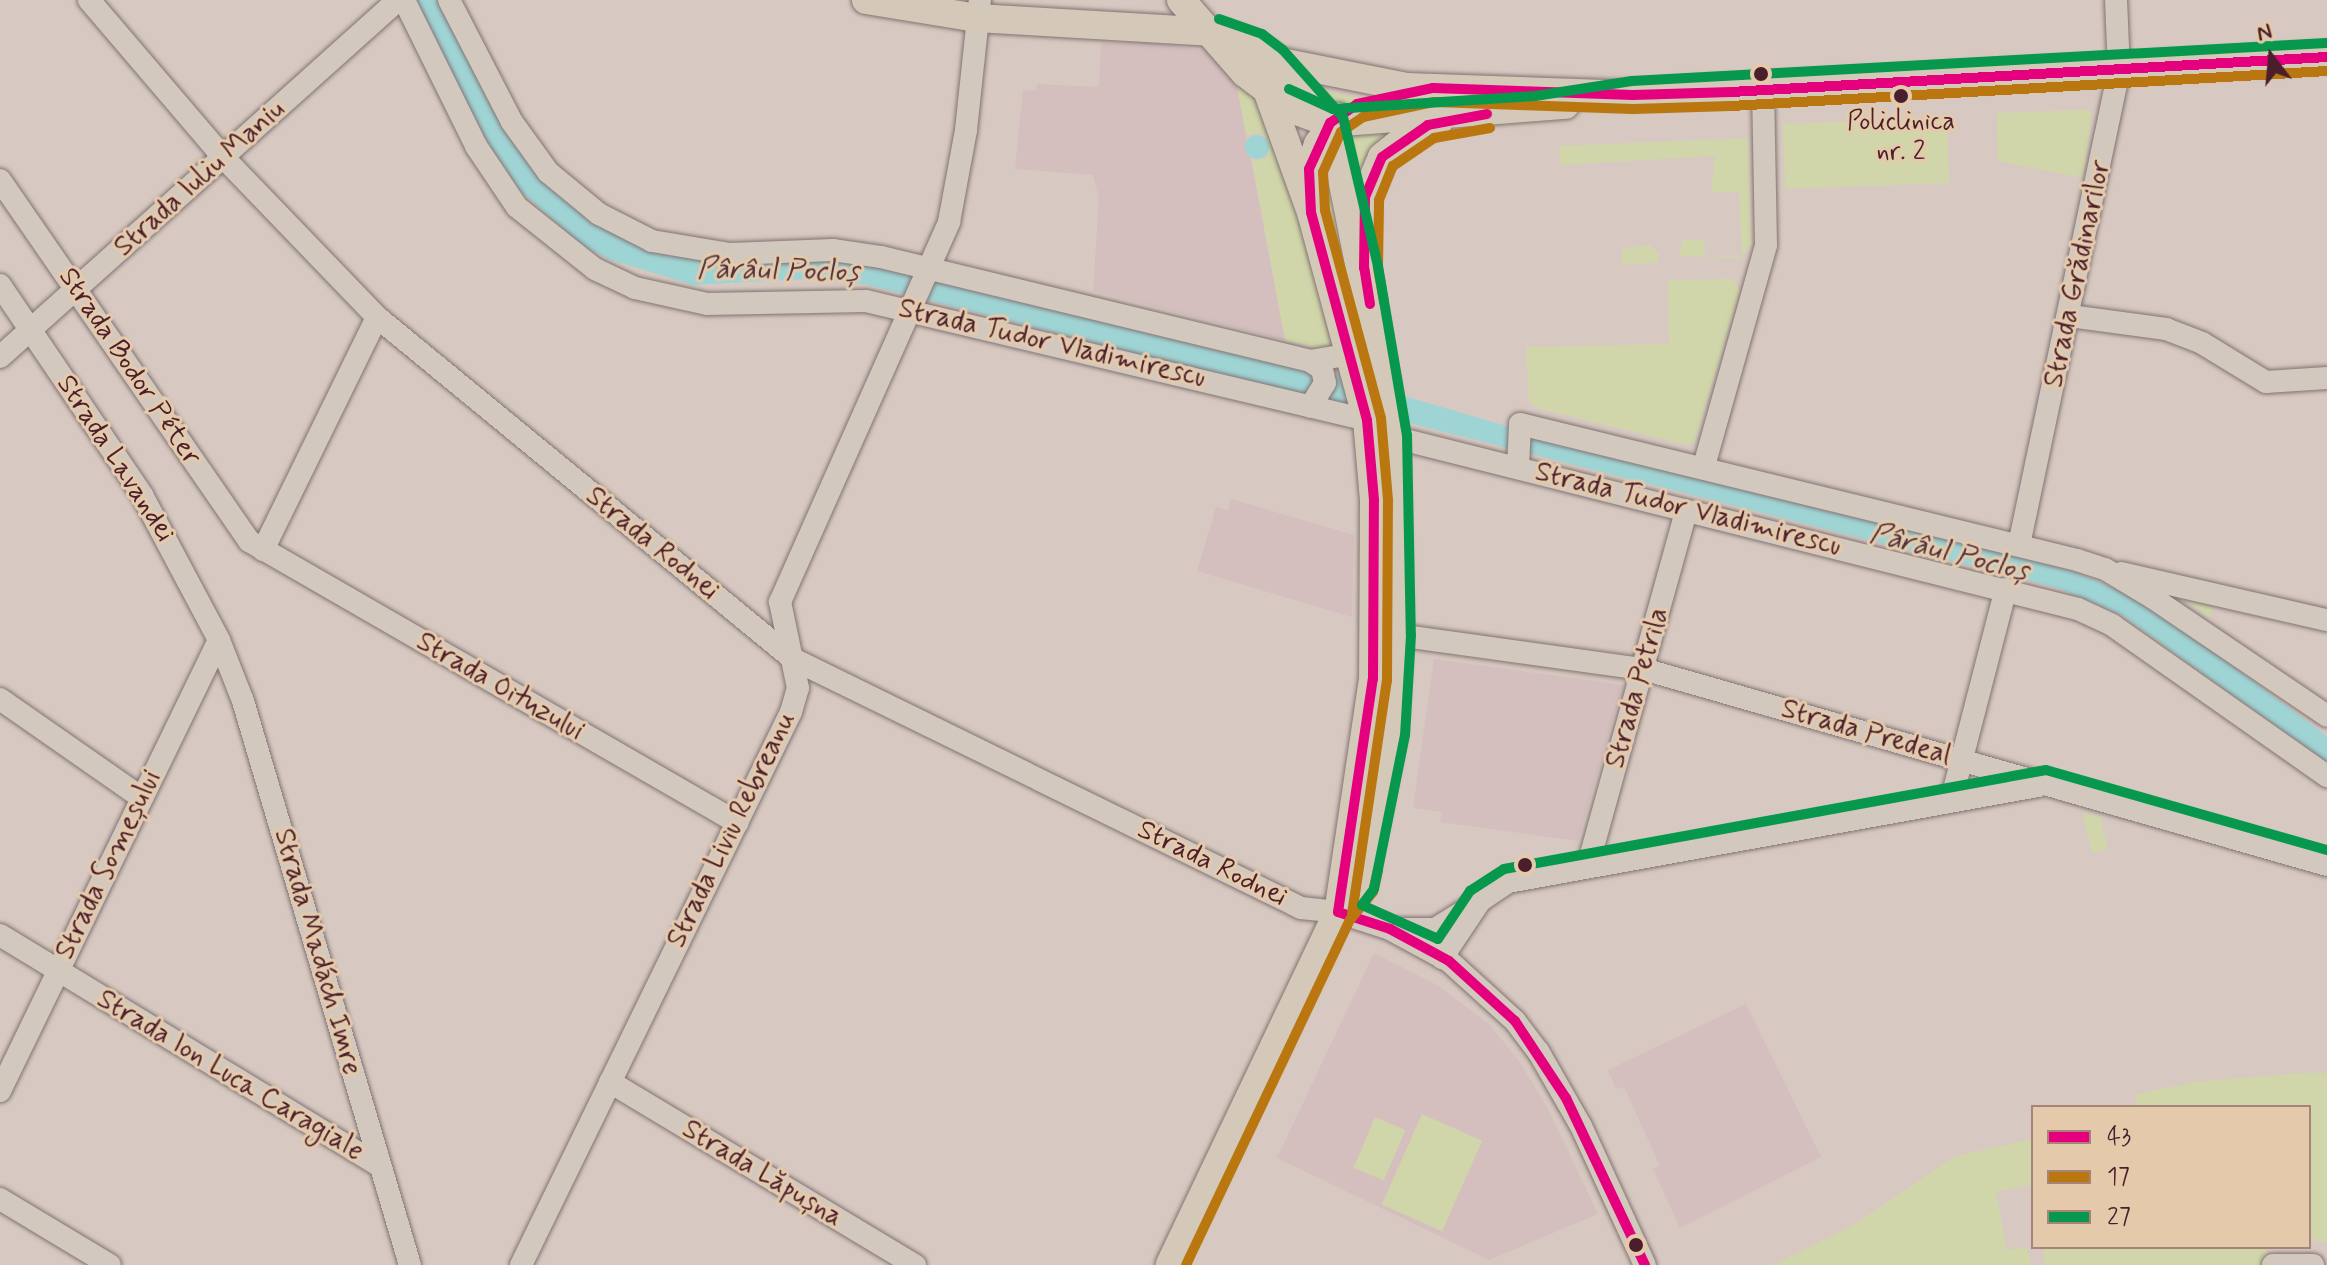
<!DOCTYPE html>
<html>
<head>
<meta charset="utf-8">
<style>
  body { margin:0 }
  #map { position:relative; width:2327px; height:1265px; overflow:hidden; background:#d7c9c1; font-family:Mynerve,sans-serif }
  div>[style] { position:absolute }
  [style*='--x'] { left:calc(var(--x)*1px); top:calc(var(--y)*1px); width:calc(var(--w)*1px); rotate:calc(var(--a)*1deg) }
  .built>* { inset:0; background:#d4bebe }
  .green>* { inset:0; background:#d0d6a9; transform-origin:0 0 }
  .water>* { inset:0; background:#9fd4d5 }
  .round { border-radius:50% }
  .roads { filter:drop-shadow(0 0 2px #827372) drop-shadow(0 0 2px #827372) }
  .minor>* { height:22px; margin:-11px; padding:0 11px; transform-origin:11px; border-radius:11px; background:#d2c8be }
  .major>* { height:28px; margin:-14px; padding:0 14px; transform-origin:14px; border-radius:14px; background:#d4c9b8 }
  .bus-1>* { height:10px; margin:-5px; padding:0 5px; transform-origin:5px; border-radius:5px; background:#e5007d }
  .bus-2>* { height:10px; margin:-5px; padding:0 5px; transform-origin:5px; border-radius:5px; background:#ba770f }
  .bus-3>* { height:10px; margin:-5px; padding:0 5px; transform-origin:5px; border-radius:5px; background:#07984d }
  .dots>* { width:22px; height:22px; translate:-50% -50%; box-sizing:border-box; border:4px solid #e4c9ab; border-radius:50% }
  span { translate:-50% -50%; white-space:nowrap; text-align:center; line-height:1.15; -webkit-text-stroke:6px #e4c9ab; paint-order:stroke }
  .bus-label { font-size:26px; color:#4a1f2b }
  .street-label { font-size:28px; color:#4a1f2b }
  .water-label { font-size:30px; color:#50323d; font-style:italic }
  .legend { position:absolute; left:2031px; top:1105px; width:280px; height:144px; box-sizing:border-box; background:#e4c9ab; border:2px solid #a68578; margin:0; padding:10px 14px; list-style:none; font-size:24px; color:#4a1f2b }
  .legend li { display:flex; align-items:center; gap:16px; height:40px }
  .legend b { width:40px; border:2px solid #a68578 }
  .north { position:absolute; left:2231px; top:16px; width:80px; height:80px; -webkit-text-stroke:6px #e4c9ab; paint-order:stroke; rotate:344deg; font-size:22px; font-weight:700; line-height:32px; text-align:center; color:#4a1f2b }
  .north::after { content:''; display:block; margin:auto; width:28px; height:36px; background:#4a1f2b; clip-path:polygon(50% 0,100% 100%,50% 72%,0 100%) }
</style>
</head>
<body>
<div id="map">
  <div class="built">
    <i style="clip-path:polygon(1146px 42px,1213px 52px,1234px 69px,1285px 340px,1093px 291px,1099px 198px,1093px 175px,1015px 169px,1023px 90px,1036px 91px,1037px 84px,1099px 87px,1101px 43px)"></i>
    <i style="clip-path:polygon(1231px 499px,1354px 535px,1352px 617px,1197px 571px,1216px 507px,1228px 510px)"></i>
    <i style="clip-path:polygon(1434px 659px,1623px 685px,1578px 841px,1440px 822px,1442px 812px,1413px 808px)"></i>
    <i style="clip-path:polygon(1374px 953px,1437px 985px,1489px 1024px,1520px 1062px,1548px 1109px,1598px 1214px,1489px 1260px,1277px 1158px)"></i>
    <i style="clip-path:polygon(1746px 1004px,1821px 1157px,1680px 1228px,1653px 1169px,1660px 1166px,1624px 1087px,1616px 1089px,1608px 1070px)"></i>
  </div>
  <div class="green">
    <i style="clip-path:polygon(1234px 70px,1267px 117px,1334px 331px,1331px 346px,1320px 349px,1285px 340px,1252px 161px,1268px 157px,1263px 132px,1246px 135px)"></i>
    <i style="clip-path:polygon(1311px 87px,1361px 99px,1328px 115px)"></i>
    <i style="clip-path:polygon(2088px 110px,2092px 113px,2083px 178px,1998px 161px,1997px 113px)"></i>
    <i style="left:1947px;top:118px;width:65px;height:164px;rotate:88deg"></i>
    <i style="clip-path:polygon(1345px 132px,1394px 132px,1358px 184px)"></i>
    <i style="clip-path:polygon(1748px 138px,1751px 246px,1739px 258px,1679px 256px,1683px 240px,1704px 240px,1705px 257px,1742px 255px,1739px 192px,1711px 192px,1715px 156px,1560px 165px,1559px 146px)"></i>
    <i style="clip-path:polygon(1326px 145px,1341px 221px,1354px 317px,1320px 207px)"></i>
    <i style="clip-path:polygon(1649px 245px,1660px 255px,1657px 263px,1622px 264px,1622px 249px)"></i>
    <i style="clip-path:polygon(1732px 279px,1740px 289px,1695px 441px,1688px 445px,1537px 408px,1529px 401px,1526px 347px,1669px 344px,1668px 280px)"></i>
    <i style="clip-path:polygon(2183px 598px,2217px 600px,2209px 618px)"></i>
    <i style="clip-path:polygon(2082px 812px,2100px 817px,2108px 849px,2092px 853px)"></i>
    <i style="clip-path:polygon(2300px 1073px,2327px 1073px,2327px 1242px,2309px 1240px,2309px 1107px,2136px 1107px,2137px 1094px,2196px 1082px)"></i>
    <i style="left:1422px;top:1114px;width:66px;height:99px;rotate:24deg"></i>
    <i style="left:1375px;top:1117px;width:33px;height:55px;rotate:23deg"></i>
    <i style="clip-path:polygon(2033px 1139px,2033px 1184px,1996px 1192px,2007px 1250px,2027px 1247px,2031px 1265px,1773px 1265px,1854px 1225px,1953px 1157px)"></i>
    <i style="left:2044px;top:1247px;width:223px;height:18px"></i>
  </div>
  <div class="water">
    <i style="clip-path:polygon(408px 0,438px 0,512px 138px,627px 238px,848px 255px,1298px 365px,1527px 432px,2076px 572px,2150px 604px,2327px 736px,2327px 763px,2120px 614px,2057px 588px,868px 285px,810px 279px,693px 285px,611px 260px,583px 246px,510px 182px)"></i>
    <i class="round" style="left:1245px;top:135px;width:24px;height:24px"></i>
  </div>
  <div class="roads">
    <div class="minor">
      <i style="--x:89;--y:0;--w:208;--a:49.5"></i>
      <i style="--x:224;--y:158;--w:221;--a:46.1"></i>
      <i style="--x:377;--y:317;--w:539;--a:39.42"></i>
      <i style="--x:793;--y:659;--w:566;--a:26.11"></i>
      <i style="--x:1301;--y:908;--w:37;--a:6"></i>
      <i style="--x:1338;--y:912;--w:55;--a:18.1"></i>
      <i style="--x:1390;--y:929;--w:67;--a:28.5"></i>
      <i style="--x:1449;--y:961;--w:89;--a:42.3"></i>
      <i style="--x:1515;--y:1021;--w:38;--a:53"></i>
      <i style="--x:1538;--y:1051;--w:86;--a:60.2"></i>
      <i style="--x:1581;--y:1126;--w:153;--a:65.3"></i>
      <i style="--x:404;--y:0;--w:163;--a:63.7"></i>
      <i style="--x:476;--y:146;--w:73;--a:56.1"></i>
      <i style="--x:517;--y:207;--w:100;--a:38.5"></i>
      <i style="--x:595;--y:269;--w:44;--a:25.4"></i>
      <i style="--x:635;--y:288;--w:74;--a:12.5"></i>
      <i style="--x:707;--y:304;--w:159;--a:-1.1"></i>
      <i style="--x:866;--y:301;--w:515;--a:13.36"></i>
      <i style="--x:449;--y:0;--w:137;--a:62.7"></i>
      <i style="--x:512;--y:122;--w:62;--a:54.2"></i>
      <i style="--x:548;--y:172;--w:66;--a:39.5"></i>
      <i style="--x:599;--y:214;--w:59;--a:27"></i>
      <i style="--x:652;--y:241;--w:79;--a:9.5"></i>
      <i style="--x:730;--y:254;--w:103;--a:-2.2"></i>
      <i style="--x:833;--y:250;--w:49;--a:8.3"></i>
      <i style="--x:881;--y:257;--w:441;--a:13.6"></i>
      <i style="--x:1310;--y:361;--w:43;--a:-9.5"></i>
      <i style="--x:0;--y:180;--w:439;--a:55.4"></i>
      <i style="--x:249;--y:541;--w:564;--a:29.97"></i>
      <i style="--x:0;--y:285;--w:254;--a:55.9"></i>
      <i style="--x:142;--y:495;--w:164;--a:62"></i>
      <i style="--x:219;--y:640;--w:66;--a:68.5"></i>
      <i style="--x:243;--y:701;--w:588;--a:73.51"></i>
      <i style="--x:2070;--y:316;--w:97;--a:7.7"></i>
      <i style="--x:2166;--y:329;--w:39;--a:21"></i>
      <i style="--x:2202;--y:343;--w:75;--a:31.4"></i>
      <i style="--x:2266;--y:382;--w:61;--a:-3.8"></i>
      <i style="--x:0;--y:357;--w:535;--a:-41.89"></i>
      <i style="--x:1310;--y:361;--w:14;--a:34"></i>
      <i style="--x:1322;--y:369;--w:14;--a:78"></i>
      <i style="--x:1325;--y:383;--w:28;--a:122"></i>
      <i style="--x:1393;--y:437;--w:706;--a:14.1"></i>
      <i style="--x:2078;--y:609;--w:38;--a:25"></i>
      <i style="--x:2112;--y:625;--w:263;--a:35.1"></i>
      <i style="--x:1704;--y:466;--w:230;--a:-74.3"></i>
      <i style="--x:1766;--y:245;--w:154;--a:-91.1"></i>
      <i style="--x:1518;--y:467;--w:43;--a:-87.3"></i>
      <i style="--x:1520;--y:424;--w:573;--a:13.72"></i>
      <i style="--x:2077;--y:560;--w:29;--a:18"></i>
      <i style="--x:2105;--y:569;--w:56;--a:31.1"></i>
      <i style="--x:2153;--y:598;--w:210;--a:34.1"></i>
      <i style="--x:2019;--y:545;--w:484;--a:-78.1"></i>
      <i style="--x:2119;--y:71;--w:71;--a:-92.4"></i>
      <i style="--x:263;--y:550;--w:259;--a:-63.9"></i>
      <i style="--x:2121;--y:573;--w:211;--a:12.9"></i>
      <i style="--x:1397;--y:635;--w:248;--a:7.9"></i>
      <i style="--x:1643;--y:669;--w:712;--a:15.99"></i>
      <i style="--x:0;--y:699;--w:173;--a:34.9"></i>
      <i style="--x:1951;--y:801;--w:219;--a:-75.5"></i>
      <i style="--x:1588;--y:865;--w:367;--a:-74.5"></i>
      <i style="--x:1397;--y:929;--w:38;--a:0"></i>
      <i style="--x:1435;--y:929;--w:44;--a:-31.9"></i>
      <i style="--x:0;--y:935;--w:443;--a:31.3"></i>
      <i style="--x:1442;--y:958;--w:69;--a:-56.3"></i>
      <i style="--x:1480;--y:901;--w:34;--a:-34"></i>
      <i style="--x:1508;--y:882;--w:539;--a:-10.27"></i>
      <i style="--x:610;--y:1082;--w:356;--a:31"></i>
      <i style="--x:0;--y:1091;--w:501;--a:-64.1"></i>
      <i style="--x:0;--y:1199;--w:128;--a:31"></i>
      <i style="--x:521;--y:1265;--w:615;--a:-63.98"></i>
      <i style="--x:791;--y:712;--w:25;--a:-74"></i>
      <i style="--x:798;--y:688;--w:88;--a:-101.8"></i>
      <i style="--x:780;--y:602;--w:416;--a:-66"></i>
      <i style="--x:949;--y:222;--w:94;--a:-79.5"></i>
      <i style="--x:966;--y:130;--w:131;--a:-83.9"></i>
      <i style="--x:2273;--y:1265;--w:40;--a:0"></i>
    </div>
    <div class="major">
      <i style="--x:866;--y:0;--w:112;--a:9.2"></i>
      <i style="--x:977;--y:18;--w:237;--a:3.4"></i>
      <i style="--x:1214;--y:32;--w:45;--a:19.7"></i>
      <i style="--x:1256;--y:47;--w:48;--a:39"></i>
      <i style="--x:1293;--y:77;--w:59;--a:51.2"></i>
      <i style="--x:1330;--y:123;--w:21;--a:76"></i>
      <i style="--x:1335;--y:143;--w:300;--a:78.8"></i>
      <i style="--x:1393;--y:437;--w:198;--a:88.8"></i>
      <i style="--x:1397;--y:635;--w:99;--a:93.5"></i>
      <i style="--x:1391;--y:734;--w:155;--a:101.5"></i>
      <i style="--x:1360;--y:886;--w:34;--a:130"></i>
      <i style="--x:1338;--y:912;--w:391;--a:115.5"></i>
      <i style="--x:1181;--y:0;--w:97;--a:48.8"></i>
      <i style="--x:1245;--y:73;--w:61;--a:37.1"></i>
      <i style="--x:1294;--y:110;--w:38;--a:20"></i>
      <i style="--x:1330;--y:123;--w:236;--a:-4.4"></i>
      <i style="--x:1276;--y:61;--w:133;--a:11.3"></i>
      <i style="--x:1406;--y:87;--w:227;--a:2"></i>
      <i style="--x:1633;--y:95;--w:695;--a:-3.13"></i>
      <i style="--x:1267;--y:90;--w:130;--a:70.2"></i>
      <i style="--x:1311;--y:212;--w:215;--a:74.9"></i>
      <i style="--x:1367;--y:420;--w:80;--a:85"></i>
      <i style="--x:1374;--y:500;--w:179;--a:90.3"></i>
      <i style="--x:1373;--y:679;--w:236;--a:98.5"></i>
      <i style="--x:1310;--y:195;--w:26;--a:-92"></i>
      <i style="--x:1309;--y:169;--w:27;--a:-70"></i>
      <i style="--x:1318;--y:144;--w:34;--a:-53"></i>
      <i style="--x:1364;--y:227;--w:30;--a:-88"></i>
      <i style="--x:1365;--y:197;--w:43;--a:-67"></i>
      <i style="--x:1382;--y:157;--w:38;--a:-39"></i>
      <i style="--x:1412;--y:133;--w:30;--a:-24"></i>
    </div>
  </div>
  <div class="bus-1">
    <i style="--x:1370;--y:304;--w:36;--a:-99"></i>
    <i style="--x:1364;--y:268;--w:71;--a:-89.2"></i>
    <i style="--x:1365;--y:197;--w:43;--a:-67"></i>
    <i style="--x:1382;--y:157;--w:56;--a:-34.8"></i>
    <i style="--x:1428;--y:125;--w:60;--a:-10.6"></i>
    <i style="--x:1338;--y:912;--w:236;--a:-81.5"></i>
    <i style="--x:1373;--y:679;--w:179;--a:-89.7"></i>
    <i style="--x:1374;--y:500;--w:80;--a:-95"></i>
    <i style="--x:1367;--y:420;--w:215;--a:-105.1"></i>
    <i style="--x:1311;--y:212;--w:43;--a:-92.7"></i>
    <i style="--x:1309;--y:169;--w:51;--a:-65.5"></i>
    <i style="--x:1330;--y:123;--w:33;--a:-35"></i>
    <i style="--x:1357;--y:104;--w:78;--a:-11.9"></i>
    <i style="--x:1433;--y:88;--w:200;--a:2"></i>
    <i style="--x:1633;--y:95;--w:98;--a:-1.8"></i>
    <i style="--x:1731;--y:92;--w:597;--a:-3.36"></i>
    <i style="--x:1338;--y:912;--w:55;--a:18.1"></i>
    <i style="--x:1390;--y:929;--w:67;--a:28.5"></i>
    <i style="--x:1449;--y:961;--w:89;--a:42.3"></i>
    <i style="--x:1515;--y:1021;--w:92;--a:56.5"></i>
    <i style="--x:1566;--y:1098;--w:185;--a:64.7"></i>
  </div>
  <div class="bus-2">
    <i style="--x:1384;--y:302;--w:36;--a:-100"></i>
    <i style="--x:1378;--y:267;--w:67;--a:-89.1"></i>
    <i style="--x:1379;--y:200;--w:37;--a:-68"></i>
    <i style="--x:1393;--y:166;--w:50;--a:-34.3"></i>
    <i style="--x:1434;--y:138;--w:57;--a:-10.1"></i>
    <i style="--x:1352;--y:914;--w:236;--a:-81.5"></i>
    <i style="--x:1387;--y:681;--w:181;--a:-89.7"></i>
    <i style="--x:1388;--y:500;--w:82;--a:-94.9"></i>
    <i style="--x:1381;--y:418;--w:215;--a:-105.1"></i>
    <i style="--x:1325;--y:210;--w:38;--a:-93"></i>
    <i style="--x:1323;--y:172;--w:44;--a:-65.8"></i>
    <i style="--x:1341;--y:132;--w:27;--a:-34"></i>
    <i style="--x:1363;--y:117;--w:73;--a:-11.9"></i>
    <i style="--x:1434;--y:102;--w:199;--a:2"></i>
    <i style="--x:1633;--y:109;--w:98;--a:-1.8"></i>
    <i style="--x:1731;--y:106;--w:597;--a:-3.36"></i>
    <i style="--x:1186;--y:1265;--w:382;--a:-64.6"></i>
    <i style="--x:1350;--y:920;--w:36;--a:-51"></i>
    <i style="--x:1373;--y:892;--w:23;--a:-77"></i>
  </div>
  <div class="bus-3">
    <i style="--x:1219;--y:19;--w:46;--a:19.2"></i>
    <i style="--x:1262;--y:34;--w:26;--a:37"></i>
    <i style="--x:1283;--y:50;--w:90;--a:48.2"></i>
    <i style="--x:1343;--y:117;--w:153;--a:76.8"></i>
    <i style="--x:1378;--y:266;--w:171;--a:80.3"></i>
    <i style="--x:1407;--y:435;--w:200;--a:88.9"></i>
    <i style="--x:1411;--y:635;--w:100;--a:93.4"></i>
    <i style="--x:1405;--y:735;--w:157;--a:101.4"></i>
    <i style="--x:1374;--y:889;--w:20;--a:127"></i>
    <i style="--x:1362;--y:905;--w:83;--a:24.1"></i>
    <i style="--x:1438;--y:939;--w:58;--a:-56.3"></i>
    <i style="--x:1470;--y:891;--w:40;--a:-32.9"></i>
    <i style="--x:1504;--y:869;--w:551;--a:-10.35"></i>
    <i style="--x:2046;--y:770;--w:292;--a:15.9"></i>
    <i style="--x:1289;--y:89;--w:48;--a:24.4"></i>
    <i style="--x:1333;--y:109;--w:202;--a:-3.7"></i>
    <i style="--x:1535;--y:96;--w:98;--a:-8.8"></i>
    <i style="--x:1632;--y:81;--w:695;--a:-3.13"></i>
  </div>
  <div class="dots">
    <i style="left:1761px;top:74px;background:#4a1f2b"></i>
    <i style="left:1901px;top:96px;background:#4a1f2b"></i>
    <i style="left:1525px;top:865px;background:#4a1f2b"></i>
    <i style="left:1636px;top:1245px;background:#4a1f2b"></i>
  </div>
  <div class="bus-label">
    <span style="left:1901px;top:138px">Policlinica<br>nr. 2</span>
  </div>
  <div class="street-label">
    <span style="left:200px;top:179px;rotate:-42deg">Strada Iuliu Maniu</span>
    <span style="left:2078px;top:274px;rotate:-78deg">Strada Grădinarilor</span>
    <span style="left:1052px;top:344px;rotate:13deg">Strada Tudor Vladimirescu</span>
    <span style="left:129px;top:367px;rotate:56deg">Strada Bodor Péter</span>
    <span style="left:115px;top:459px;rotate:57deg">Strada Lavandei</span>
    <span style="left:1688px;top:510px;rotate:14deg">Strada Tudor Vladimirescu</span>
    <span style="left:652px;top:544px;rotate:39deg">Strada Rodnei</span>
    <span style="left:500px;top:687px;rotate:30deg">Strada Oituzului</span>
    <span style="left:1638px;top:688px;rotate:-74deg">Strada Petrila</span>
    <span style="left:1866px;top:733px;rotate:16deg">Strada Predeal</span>
    <span style="left:732px;top:830px;rotate:-64deg">Strada Liviu Rebreanu</span>
    <span style="left:1212px;top:864px;rotate:26deg">Strada Rodnei</span>
    <span style="left:109px;top:865px;rotate:-64deg">Strada Someșului</span>
    <span style="left:317px;top:952px;rotate:74deg">Strada Madách Imre</span>
    <span style="left:230px;top:1076px;rotate:31deg">Strada Ion Luca Caragiale</span>
    <span style="left:762px;top:1174px;rotate:31deg">Strada Lăpușna</span>
  </div>
  <div class="water-label">
    <span style="left:778px;top:271px;rotate:1deg">Pârâul Pocloș</span>
    <span style="left:1949px;top:553px;rotate:14deg">Pârâul Pocloș</span>
  </div>
  <ul class="legend">
  <li><b style="height:10px;background:#e5007d"></b>43</li>
  <li><b style="height:10px;background:#ba770f"></b>17</li>
  <li><b style="height:10px;background:#07984d"></b>27</li>
  </ul>
  <div class="north">N</div>
</div>
</body>
</html>
